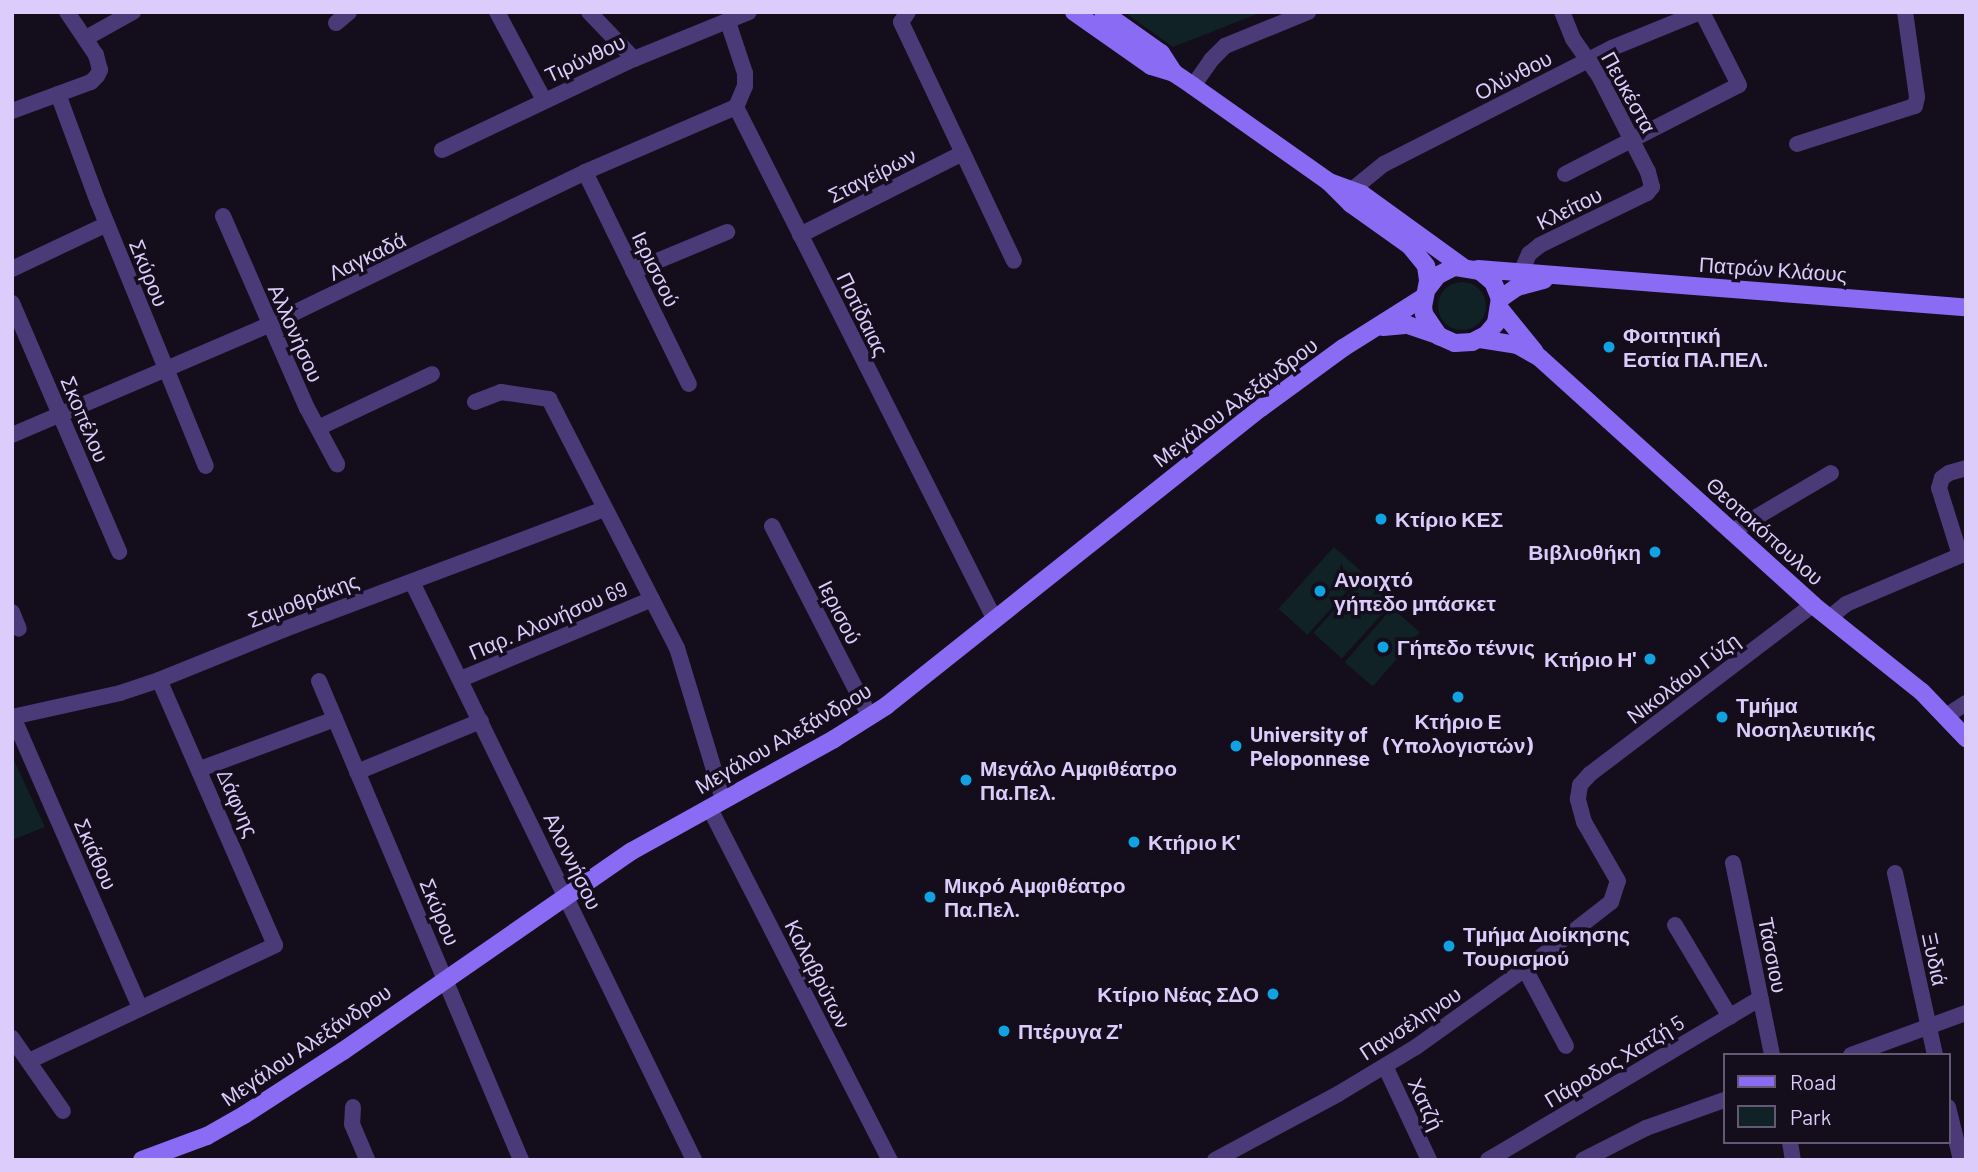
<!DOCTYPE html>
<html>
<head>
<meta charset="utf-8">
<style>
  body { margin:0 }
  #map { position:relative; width:1978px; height:1172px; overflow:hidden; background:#130d1c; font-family:Barlow,sans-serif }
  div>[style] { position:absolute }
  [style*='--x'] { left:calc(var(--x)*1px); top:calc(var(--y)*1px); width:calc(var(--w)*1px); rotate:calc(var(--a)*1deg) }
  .green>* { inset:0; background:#112226; transform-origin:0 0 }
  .round { border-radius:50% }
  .street>* { height:16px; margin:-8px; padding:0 8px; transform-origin:8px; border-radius:8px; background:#4a3b78 }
  .secondary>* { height:18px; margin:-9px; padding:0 9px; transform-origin:9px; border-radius:9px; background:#8a6bf4 }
  .dots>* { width:19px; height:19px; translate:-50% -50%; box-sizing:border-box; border:4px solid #130d1c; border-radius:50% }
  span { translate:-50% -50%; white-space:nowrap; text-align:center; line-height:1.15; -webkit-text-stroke:7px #130d1c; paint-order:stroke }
  .street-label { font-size:21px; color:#dbccfb }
  .poi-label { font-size:21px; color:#dbccfb; font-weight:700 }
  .left { translate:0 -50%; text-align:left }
  .right { translate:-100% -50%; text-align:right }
  .frame { position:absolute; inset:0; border:14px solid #dbccfb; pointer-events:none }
  .legend { position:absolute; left:1723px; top:1053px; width:228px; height:91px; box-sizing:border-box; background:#130d1c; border:2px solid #635975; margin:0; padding:9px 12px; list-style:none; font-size:21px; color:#dbccfb }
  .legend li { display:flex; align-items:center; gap:14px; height:35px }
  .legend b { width:35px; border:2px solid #635975 }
</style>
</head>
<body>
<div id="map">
  <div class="green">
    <i style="clip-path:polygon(1124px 12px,1262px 12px,1173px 47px)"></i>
    <i class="round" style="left:1438px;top:282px;width:48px;height:48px"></i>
    <i style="left:1334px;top:547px;width:39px;height:83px;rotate:42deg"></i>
    <i style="left:1363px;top:578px;width:38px;height:74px;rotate:42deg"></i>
    <i style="left:1392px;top:608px;width:37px;height:72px;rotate:41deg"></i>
    <i style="clip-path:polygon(12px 756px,45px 827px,12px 840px)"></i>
  </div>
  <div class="street">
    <i style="--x:497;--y:12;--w:100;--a:61.9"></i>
    <i style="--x:589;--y:12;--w:65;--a:46.2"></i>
    <i style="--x:908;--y:12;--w:12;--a:125"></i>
    <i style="--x:901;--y:22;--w:264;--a:64.7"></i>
    <i style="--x:728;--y:22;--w:54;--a:71.6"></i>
    <i style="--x:745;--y:73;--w:13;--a:90"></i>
    <i style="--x:745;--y:86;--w:23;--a:113"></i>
    <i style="--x:736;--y:107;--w:575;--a:63.21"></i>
    <i style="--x:336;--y:23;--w:17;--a:-40"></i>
    <i style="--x:86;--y:38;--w:54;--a:-29"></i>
    <i style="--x:1193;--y:86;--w:32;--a:-55"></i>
    <i style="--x:1211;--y:60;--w:20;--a:-45"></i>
    <i style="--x:1225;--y:46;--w:90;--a:-22.3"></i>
    <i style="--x:58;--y:94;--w:115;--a:69.7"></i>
    <i style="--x:98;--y:202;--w:285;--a:67.8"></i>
    <i style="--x:12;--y:111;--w:84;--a:-20.2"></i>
    <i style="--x:91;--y:82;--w:8;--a:-45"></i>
    <i style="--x:97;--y:76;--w:7;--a:-63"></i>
    <i style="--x:100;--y:70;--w:16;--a:-105"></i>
    <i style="--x:96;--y:55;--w:52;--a:-124"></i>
    <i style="--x:1797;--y:144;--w:124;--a:-17.9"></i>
    <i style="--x:1915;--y:106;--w:9;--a:-77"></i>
    <i style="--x:1917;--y:97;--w:86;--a:-98"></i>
    <i style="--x:442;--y:150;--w:212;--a:-25.4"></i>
    <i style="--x:634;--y:59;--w:124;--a:-22.2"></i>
    <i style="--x:585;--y:172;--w:236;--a:63.9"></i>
    <i style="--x:1565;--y:174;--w:195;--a:-27.1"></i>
    <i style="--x:1739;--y:85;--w:82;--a:-116.9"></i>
    <i style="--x:1353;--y:189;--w:40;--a:-39"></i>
    <i style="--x:1384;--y:164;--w:256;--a:-27"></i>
    <i style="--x:1612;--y:48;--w:95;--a:-22.2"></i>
    <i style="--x:223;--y:216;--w:210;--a:66.4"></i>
    <i style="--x:307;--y:408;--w:64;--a:61.8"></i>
    <i style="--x:800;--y:235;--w:182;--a:-26.7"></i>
    <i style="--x:12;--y:269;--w:105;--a:-25.3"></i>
    <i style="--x:633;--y:271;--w:102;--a:-22.5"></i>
    <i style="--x:1521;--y:272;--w:20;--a:-66"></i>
    <i style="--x:1529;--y:254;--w:14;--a:-39"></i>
    <i style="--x:1540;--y:245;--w:119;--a:-25.9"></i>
    <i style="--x:1647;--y:193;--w:8;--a:-50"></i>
    <i style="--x:1652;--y:187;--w:16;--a:-105"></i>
    <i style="--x:1648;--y:172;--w:108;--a:-117"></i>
    <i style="--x:1599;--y:76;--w:45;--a:-125.1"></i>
    <i style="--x:1573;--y:39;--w:29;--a:-112"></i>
    <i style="--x:12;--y:303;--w:271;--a:66.7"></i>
    <i style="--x:475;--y:402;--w:28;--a:-21"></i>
    <i style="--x:501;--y:392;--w:49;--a:8.3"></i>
    <i style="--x:549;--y:399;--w:280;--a:62.8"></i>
    <i style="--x:677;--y:648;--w:158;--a:73.1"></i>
    <i style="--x:318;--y:428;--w:126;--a:-25.3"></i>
    <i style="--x:12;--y:435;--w:280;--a:-23.2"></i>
    <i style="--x:269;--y:325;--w:351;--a:-25.8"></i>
    <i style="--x:585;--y:172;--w:164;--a:-23.3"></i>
    <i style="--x:772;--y:526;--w:215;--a:62.8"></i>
    <i style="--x:1731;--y:532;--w:116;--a:-30.5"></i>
    <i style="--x:1960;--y:555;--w:70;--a:-107.4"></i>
    <i style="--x:1939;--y:488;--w:10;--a:-73"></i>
    <i style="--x:1942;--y:478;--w:9;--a:-36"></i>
    <i style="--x:1949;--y:473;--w:18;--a:-16"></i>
    <i style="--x:412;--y:582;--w:643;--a:63.99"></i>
    <i style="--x:12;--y:612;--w:18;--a:68"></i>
    <i style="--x:1829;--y:618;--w:22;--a:-39"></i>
    <i style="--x:1846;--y:604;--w:130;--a:-23"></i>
    <i style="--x:461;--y:679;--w:207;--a:-22.7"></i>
    <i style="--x:319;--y:681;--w:520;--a:67.13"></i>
    <i style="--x:1946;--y:716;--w:24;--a:-33"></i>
    <i style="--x:12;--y:717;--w:111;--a:-12.5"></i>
    <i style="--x:120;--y:693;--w:41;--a:-18.4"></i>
    <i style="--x:159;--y:680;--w:136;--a:-22"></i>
    <i style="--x:285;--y:629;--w:341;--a:-20.6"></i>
    <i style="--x:13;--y:717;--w:318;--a:66.4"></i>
    <i style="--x:200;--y:769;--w:144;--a:-20.3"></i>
    <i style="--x:357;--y:772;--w:134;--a:-22.4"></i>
    <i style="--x:709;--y:807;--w:397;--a:62.9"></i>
    <i style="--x:1733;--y:863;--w:196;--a:78.5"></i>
    <i style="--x:1895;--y:873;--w:186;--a:77.6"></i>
    <i style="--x:1675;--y:925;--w:107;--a:59.1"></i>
    <i style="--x:1525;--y:969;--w:87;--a:62"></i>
    <i style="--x:12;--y:1038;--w:89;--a:55.1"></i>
    <i style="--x:1851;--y:1055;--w:122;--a:-20.1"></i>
    <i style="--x:29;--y:1061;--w:272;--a:-25.2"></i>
    <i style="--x:275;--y:945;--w:289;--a:-113.6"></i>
    <i style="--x:1385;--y:1066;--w:104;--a:64.9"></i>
    <i style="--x:353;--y:1107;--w:17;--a:93"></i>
    <i style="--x:352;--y:1124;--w:39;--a:67"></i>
    <i style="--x:1948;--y:1107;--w:55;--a:76.2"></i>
    <i style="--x:1790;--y:1142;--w:18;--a:81"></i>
    <i style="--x:1215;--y:1160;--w:140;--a:-28.2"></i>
    <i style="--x:1338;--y:1094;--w:91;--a:-31.1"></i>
    <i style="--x:1416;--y:1047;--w:134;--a:-35.6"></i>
    <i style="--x:1525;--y:969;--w:109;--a:-37.9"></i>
    <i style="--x:1611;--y:902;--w:22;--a:-72"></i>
    <i style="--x:1618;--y:881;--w:68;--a:-120"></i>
    <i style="--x:1584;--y:822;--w:24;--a:-105"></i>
    <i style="--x:1578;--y:799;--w:14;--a:-82"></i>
    <i style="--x:1580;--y:785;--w:15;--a:-48"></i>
    <i style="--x:1590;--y:774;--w:280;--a:-37.2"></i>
    <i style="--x:1488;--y:1160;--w:317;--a:-30.7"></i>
    <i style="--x:1583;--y:1160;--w:71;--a:-26.9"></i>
    <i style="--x:1646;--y:1128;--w:83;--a:-19.7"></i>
  </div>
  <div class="secondary">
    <i style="--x:1074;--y:12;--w:94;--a:35"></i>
    <i style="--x:1151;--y:66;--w:24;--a:17"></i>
    <i style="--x:1174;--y:73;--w:23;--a:34"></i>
    <i style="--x:1193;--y:86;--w:166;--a:35.2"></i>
    <i style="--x:1329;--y:182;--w:31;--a:45"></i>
    <i style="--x:1351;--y:204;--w:72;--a:35.4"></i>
    <i style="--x:1410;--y:246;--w:26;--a:51"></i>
    <i style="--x:1426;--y:266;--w:15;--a:82"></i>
    <i style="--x:1428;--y:281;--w:25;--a:101"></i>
    <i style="--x:1423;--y:306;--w:8;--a:83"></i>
    <i style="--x:1424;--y:314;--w:27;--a:56"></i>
    <i style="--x:1439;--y:336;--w:17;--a:24"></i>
    <i style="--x:1455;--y:343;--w:17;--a:-3"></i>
    <i style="--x:1472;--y:342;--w:16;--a:-27"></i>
    <i style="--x:1486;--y:335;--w:16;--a:-50"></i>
    <i style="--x:1496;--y:323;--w:24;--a:-81"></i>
    <i style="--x:1500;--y:299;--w:18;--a:-112"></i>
    <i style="--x:1493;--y:282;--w:17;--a:-140"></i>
    <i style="--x:1480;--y:271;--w:26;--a:-171"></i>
    <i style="--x:1454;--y:267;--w:18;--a:153"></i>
    <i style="--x:1438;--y:275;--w:18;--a:128"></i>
    <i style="--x:1103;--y:12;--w:71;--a:35.3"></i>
    <i style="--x:1161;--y:53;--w:24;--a:57"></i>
    <i style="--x:1329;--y:182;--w:35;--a:20"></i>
    <i style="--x:1362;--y:194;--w:125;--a:35.9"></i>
    <i style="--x:1478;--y:269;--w:489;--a:4.5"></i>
    <i style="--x:1500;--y:299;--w:21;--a:-35"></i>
    <i style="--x:1517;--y:287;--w:28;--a:-15"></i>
    <i style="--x:1500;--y:309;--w:55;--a:50.9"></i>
    <i style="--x:1383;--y:327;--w:25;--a:-5"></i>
    <i style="--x:1408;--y:325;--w:31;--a:19"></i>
    <i style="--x:1480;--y:339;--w:37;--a:9"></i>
    <i style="--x:1517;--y:345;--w:26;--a:29"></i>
    <i style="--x:1540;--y:358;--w:368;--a:42.1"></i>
    <i style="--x:1813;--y:605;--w:139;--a:38.6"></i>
    <i style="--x:1922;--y:692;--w:64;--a:46.3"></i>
    <i style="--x:142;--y:1160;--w:69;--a:-20.3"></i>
    <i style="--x:207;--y:1136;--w:43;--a:-29.6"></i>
    <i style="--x:244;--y:1115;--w:118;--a:-32.9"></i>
    <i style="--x:343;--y:1051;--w:351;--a:-34.7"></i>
    <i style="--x:632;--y:851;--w:231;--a:-29"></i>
    <i style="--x:834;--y:739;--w:62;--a:-32.4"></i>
    <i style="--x:886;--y:706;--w:479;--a:-38.5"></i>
    <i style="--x:1261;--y:408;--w:102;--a:-36.2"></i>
    <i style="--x:1343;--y:348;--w:96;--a:-32.2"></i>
  </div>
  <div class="dots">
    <i style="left:1609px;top:347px;background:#11a2e2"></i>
    <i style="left:1381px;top:519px;background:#11a2e2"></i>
    <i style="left:1655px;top:552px;background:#11a2e2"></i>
    <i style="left:1320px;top:591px;background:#11a2e2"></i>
    <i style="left:1383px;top:647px;background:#11a2e2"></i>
    <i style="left:1650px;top:659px;background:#11a2e2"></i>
    <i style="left:1458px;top:697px;background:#11a2e2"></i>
    <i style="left:1722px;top:717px;background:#11a2e2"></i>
    <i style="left:1236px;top:746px;background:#11a2e2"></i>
    <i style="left:966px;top:780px;background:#11a2e2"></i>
    <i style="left:1134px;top:842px;background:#11a2e2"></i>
    <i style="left:930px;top:897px;background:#11a2e2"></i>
    <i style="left:1449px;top:946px;background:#11a2e2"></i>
    <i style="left:1273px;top:994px;background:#11a2e2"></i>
    <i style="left:1004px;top:1031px;background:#11a2e2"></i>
  </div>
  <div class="street-label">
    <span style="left:585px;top:58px;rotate:-25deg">Τιρύνθου</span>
    <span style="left:1513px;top:75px;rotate:-27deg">Ολύνθου</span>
    <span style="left:1629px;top:92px;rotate:61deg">Πευκέστα</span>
    <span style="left:872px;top:175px;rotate:-27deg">Σταγείρων</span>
    <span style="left:1569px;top:208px;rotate:-26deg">Κλείτου</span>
    <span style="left:367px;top:256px;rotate:-26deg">Λαγκαδά</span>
    <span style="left:656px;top:269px;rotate:64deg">Ιερισσού</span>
    <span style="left:1773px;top:269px;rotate:4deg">Πατρών Κλάους</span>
    <span style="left:149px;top:273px;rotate:68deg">Σκύρου</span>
    <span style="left:863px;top:314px;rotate:64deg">Ποτίδαιας</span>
    <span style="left:296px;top:333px;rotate:66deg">Αλλονήσου</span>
    <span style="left:1235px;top:402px;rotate:-37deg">Μεγάλου Αλεξάνδρου</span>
    <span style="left:85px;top:419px;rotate:67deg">Σκοπέλου</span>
    <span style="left:1765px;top:531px;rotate:42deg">Θεοτοκόπουλου</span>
    <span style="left:303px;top:600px;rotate:-21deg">Σαμοθράκης</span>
    <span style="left:840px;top:612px;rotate:63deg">Ιερισού</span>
    <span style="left:548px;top:620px;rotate:-23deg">Παρ. Αλονήσου 69</span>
    <span style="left:1683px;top:678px;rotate:-37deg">Νικολάου Γύζη</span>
    <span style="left:783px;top:738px;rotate:-30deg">Μεγάλου Αλεξάνδρου</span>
    <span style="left:238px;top:803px;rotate:66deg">Δάφνης</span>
    <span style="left:96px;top:854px;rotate:66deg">Σκιάθου</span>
    <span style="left:573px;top:861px;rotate:64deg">Αλοννήσου</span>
    <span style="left:440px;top:912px;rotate:67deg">Σκύρου</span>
    <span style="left:1773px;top:955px;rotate:79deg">Τάσσιου</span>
    <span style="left:1935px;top:959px;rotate:78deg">Ξυδιά</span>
    <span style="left:818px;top:974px;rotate:63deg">Καλαβρύτων</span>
    <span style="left:1410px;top:1023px;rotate:-33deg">Πανσέληνου</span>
    <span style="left:306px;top:1045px;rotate:-34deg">Μεγάλου Αλεξάνδρου</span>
    <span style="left:1614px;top:1061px;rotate:-31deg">Πάροδος Χατζή 5</span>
    <span style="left:1426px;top:1104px;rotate:65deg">Χατζή</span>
  </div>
  <div class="poi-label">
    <span class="left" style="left:1623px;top:347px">Φοιτητική<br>Εστία ΠΑ.ΠΕΛ.</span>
    <span class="left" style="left:1395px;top:519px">Κτίριο ΚΕΣ</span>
    <span class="right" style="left:1641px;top:552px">Βιβλιοθήκη</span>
    <span class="left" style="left:1334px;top:591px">Ανοιχτό<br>γήπεδο μπάσκετ</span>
    <span class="left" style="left:1397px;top:647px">Γήπεδο τέννις</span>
    <span class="right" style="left:1636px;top:659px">Κτήριο Η'</span>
    <span class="left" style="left:1736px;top:717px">Τμήμα<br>Νοσηλευτικής</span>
    <span style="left:1458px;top:733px">Κτήριο Ε<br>(Υπολογιστών)</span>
    <span class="left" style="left:1250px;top:746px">University of<br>Peloponnese</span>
    <span class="left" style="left:980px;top:780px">Μεγάλο Αμφιθέατρο<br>Πα.Πελ.</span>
    <span class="left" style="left:1148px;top:842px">Κτήριο Κ'</span>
    <span class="left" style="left:944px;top:897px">Μικρό Αμφιθέατρο<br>Πα.Πελ.</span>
    <span class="left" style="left:1463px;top:946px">Τμήμα Διοίκησης<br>Τουρισμού</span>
    <span class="right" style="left:1259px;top:994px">Κτίριο Νέας ΣΔΟ</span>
    <span class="left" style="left:1018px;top:1031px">Πτέρυγα Ζ'</span>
  </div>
  <div class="frame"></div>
  <ul class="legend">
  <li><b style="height:9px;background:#8a6bf4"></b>Road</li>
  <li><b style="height:19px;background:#112226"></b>Park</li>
  </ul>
</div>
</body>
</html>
